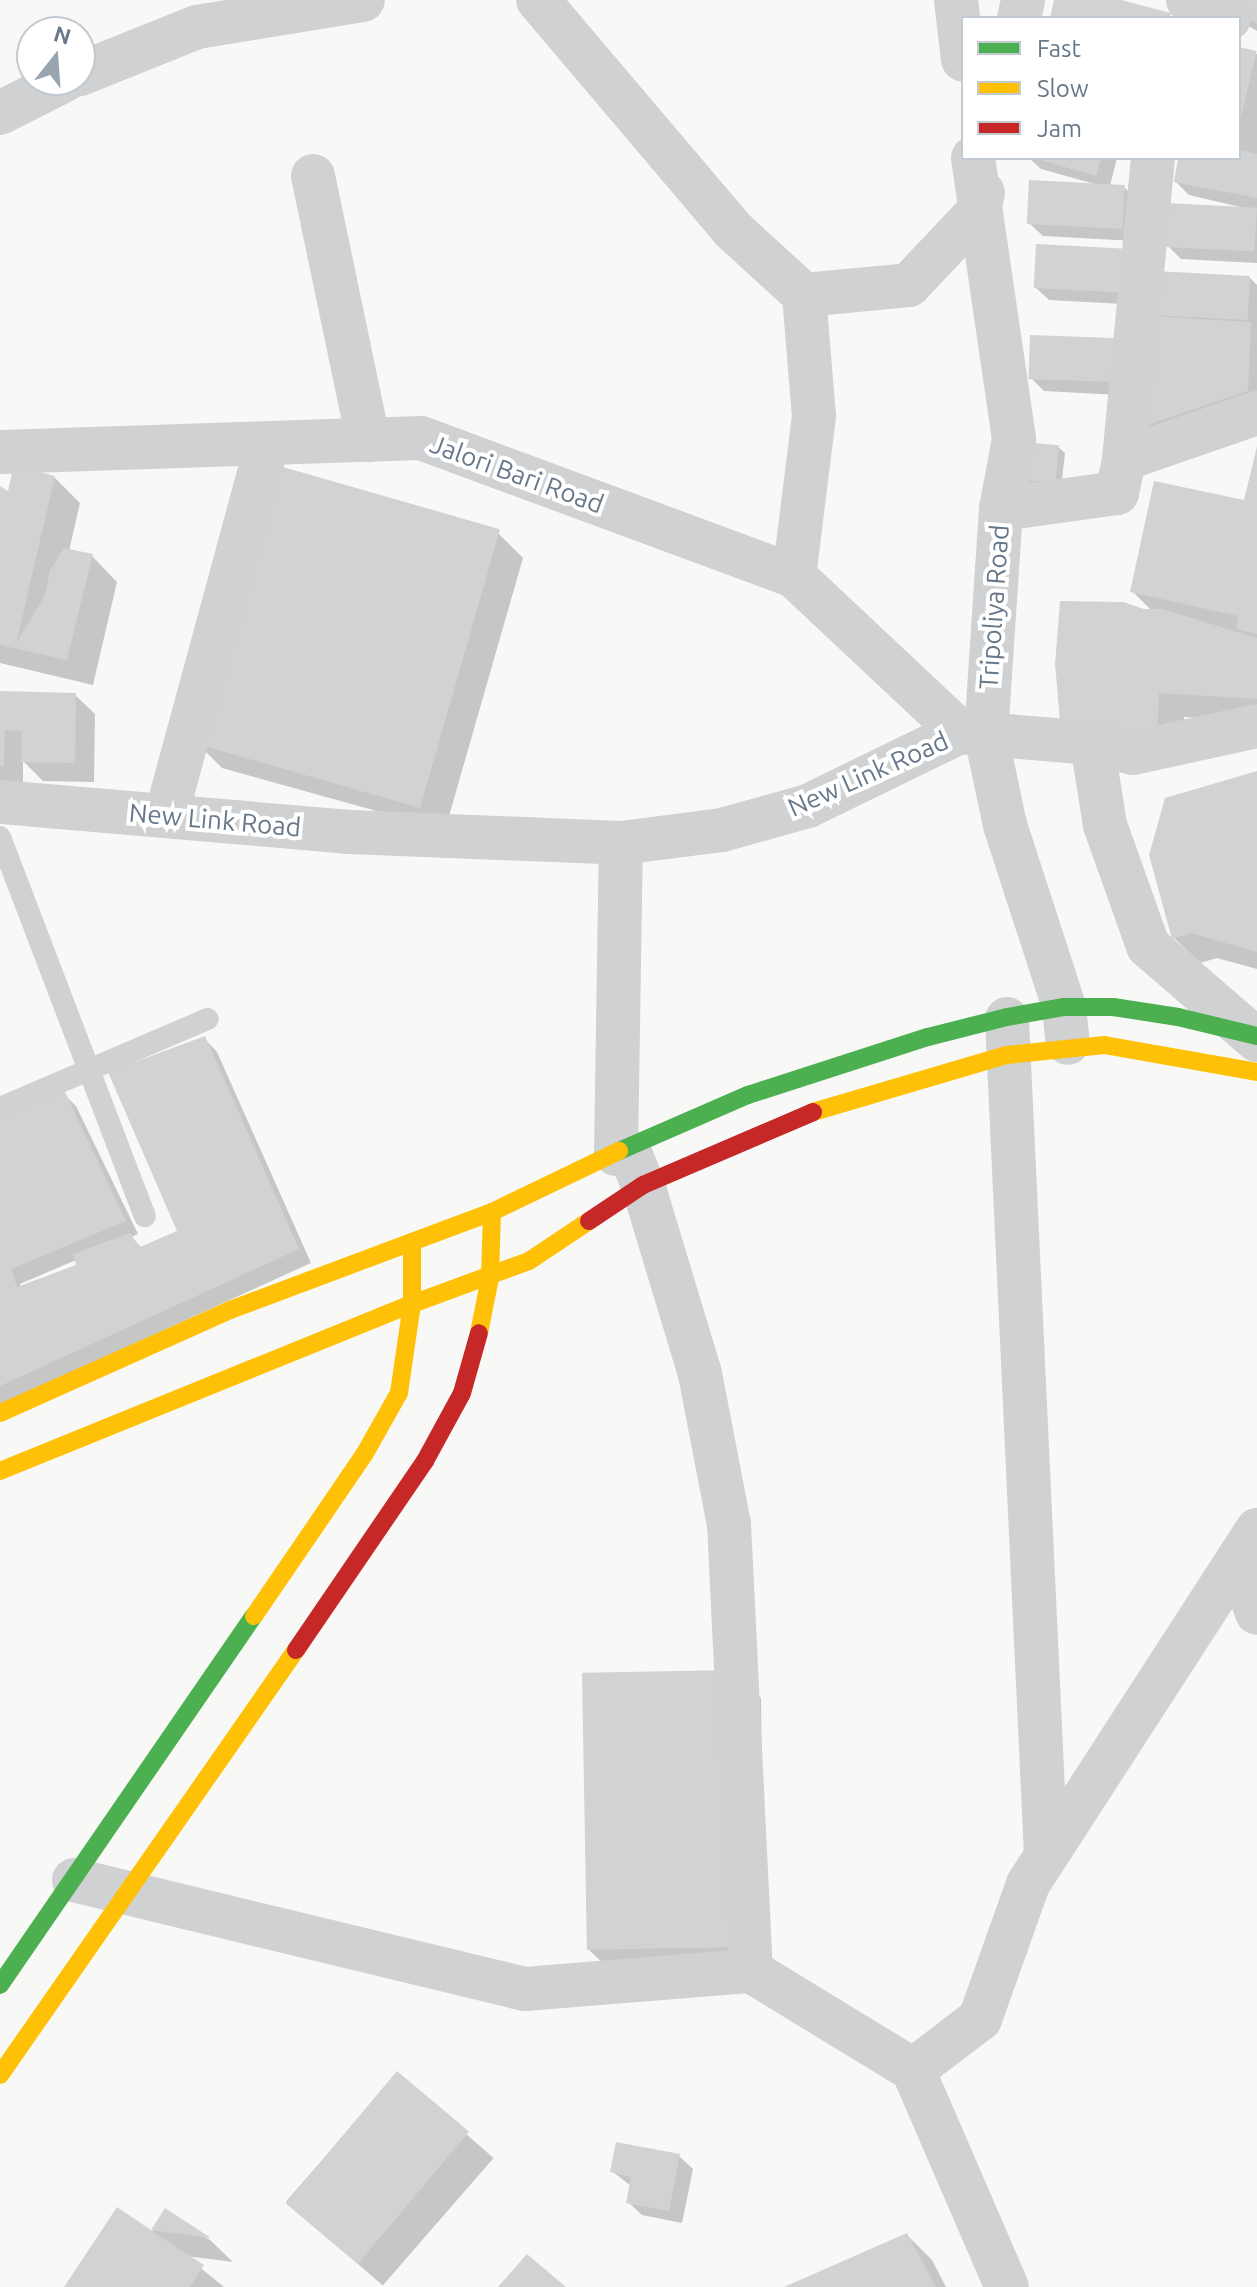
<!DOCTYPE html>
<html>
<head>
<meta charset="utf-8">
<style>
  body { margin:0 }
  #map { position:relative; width:1257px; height:2287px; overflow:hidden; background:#f8f8f7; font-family:Ubuntu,sans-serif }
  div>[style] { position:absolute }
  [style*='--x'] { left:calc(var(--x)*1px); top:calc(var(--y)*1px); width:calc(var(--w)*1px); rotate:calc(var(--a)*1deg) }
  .shadow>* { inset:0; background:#0003; transform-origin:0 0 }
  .building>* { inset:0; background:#d1d3d3; transform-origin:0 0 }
  .lane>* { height:22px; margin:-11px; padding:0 11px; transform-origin:11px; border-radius:11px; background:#d0d1d2 }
  .street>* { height:44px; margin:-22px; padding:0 22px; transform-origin:22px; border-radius:22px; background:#d0d1d2 }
  .fast>* { height:18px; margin:-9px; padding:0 9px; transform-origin:9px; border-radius:9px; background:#4caf50 }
  .slow>* { height:18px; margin:-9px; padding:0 9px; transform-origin:9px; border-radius:9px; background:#ffc107 }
  .jam>* { height:18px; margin:-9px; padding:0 9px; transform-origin:9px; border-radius:9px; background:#c62828 }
  span { translate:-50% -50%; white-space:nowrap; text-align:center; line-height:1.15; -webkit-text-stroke:8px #fff; paint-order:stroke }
  .street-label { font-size:26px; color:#667889 }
  .legend { position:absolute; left:961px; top:16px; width:280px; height:144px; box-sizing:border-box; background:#fff; border:2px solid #c2c9d0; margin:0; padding:10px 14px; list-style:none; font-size:24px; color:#667889 }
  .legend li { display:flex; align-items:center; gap:16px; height:40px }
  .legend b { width:40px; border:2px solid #c2c9d0 }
  .north { position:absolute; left:16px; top:16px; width:80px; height:80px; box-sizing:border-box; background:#fff; border:2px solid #c2c9d0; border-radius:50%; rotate:17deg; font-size:22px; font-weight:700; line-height:32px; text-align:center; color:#667889 }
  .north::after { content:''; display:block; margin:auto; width:28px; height:36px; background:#99a5b0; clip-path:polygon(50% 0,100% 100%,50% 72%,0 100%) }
</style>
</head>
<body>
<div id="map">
  <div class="shadow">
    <i style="clip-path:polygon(1257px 0,1257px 31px,1245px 24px)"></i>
    <i style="clip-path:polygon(1239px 49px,1257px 54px,1257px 263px,1181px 259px,1168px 246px,1249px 209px,1189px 195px,1176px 182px,1180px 158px,1239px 158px)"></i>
    <i style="clip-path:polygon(1029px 158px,1117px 158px,1110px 186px,1124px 187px,1137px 200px,1135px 241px,1043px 236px,1029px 223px,1095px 184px,1041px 169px)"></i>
    <i style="clip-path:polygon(1037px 246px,1142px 305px,1049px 300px,1035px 287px)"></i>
    <i style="clip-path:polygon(1250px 278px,1257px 285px,1257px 414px,1162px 445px,1143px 426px,1155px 315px)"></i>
    <i style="clip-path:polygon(1032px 337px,1137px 396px,1044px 391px,1031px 378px)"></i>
    <i style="clip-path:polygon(1058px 447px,1065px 453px,1061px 489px,1029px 486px,1022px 480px)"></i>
    <i style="clip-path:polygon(1257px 454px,1257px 722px,1184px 717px,1182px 764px,1089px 758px,1152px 611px,1132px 591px,1245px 503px)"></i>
    <i style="clip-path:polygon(54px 477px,80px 503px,69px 551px,92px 556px,117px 582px,93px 685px,0 663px,0 491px,9px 494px)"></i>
    <i style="clip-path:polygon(498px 533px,523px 558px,445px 830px,222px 768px,196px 742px)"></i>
    <i style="clip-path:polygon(0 693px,75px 695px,95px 714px,94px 782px,43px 781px,23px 761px,23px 785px,0 784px)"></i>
    <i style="clip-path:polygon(1257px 773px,1257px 969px,1217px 958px,1200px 963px,1174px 938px)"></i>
    <i style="clip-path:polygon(evenodd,204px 1038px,217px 1052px,311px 1263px,0 1405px,0 1120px,63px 1093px,76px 1106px,138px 1234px,131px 1237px,142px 1248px,179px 1232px,204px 1038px,76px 1260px,78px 1266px,21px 1287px,20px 1284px,76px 1260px)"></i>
    <i style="clip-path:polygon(736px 1672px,761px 1698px,764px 1971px,613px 1973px,587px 1948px)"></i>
    <i style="left:397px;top:2074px;width:128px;height:169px;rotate:41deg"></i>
    <i style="clip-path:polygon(679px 2156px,693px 2169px,682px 2223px,642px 2215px,628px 2202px,631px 2186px,613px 2172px)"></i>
    <i style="clip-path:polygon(166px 2211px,210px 2240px,233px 2262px,186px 2256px,224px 2287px,67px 2287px,152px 2232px)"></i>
    <i style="clip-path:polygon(907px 2235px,932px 2260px,946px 2287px,789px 2287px)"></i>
  </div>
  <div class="building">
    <i style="clip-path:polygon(1054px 0,1121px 0,1171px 13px,1170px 18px,1050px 18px)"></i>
    <i style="clip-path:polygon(1224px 0,1257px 0,1257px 24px,1223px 5px)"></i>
    <i style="left:1239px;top:47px;width:18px;height:96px;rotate:13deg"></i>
    <i style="clip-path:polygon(1239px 150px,1257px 154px,1257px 198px,1174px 182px,1178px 158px,1239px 158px)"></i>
    <i style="clip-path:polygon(1034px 158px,1101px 158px,1096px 176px)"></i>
    <i style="left:1029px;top:180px;width:96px;height:44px;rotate:3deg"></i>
    <i style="left:1168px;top:203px;width:89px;height:44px;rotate:3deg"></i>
    <i style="left:1036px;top:244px;width:95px;height:44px;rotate:3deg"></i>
    <i style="left:1155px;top:271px;width:95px;height:44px;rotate:3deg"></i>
    <i style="clip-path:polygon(1145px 316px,1251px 322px,1248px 391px,1141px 427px)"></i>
    <i style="left:1030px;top:335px;width:97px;height:44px;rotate:2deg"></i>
    <i style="left:1023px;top:442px;width:36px;height:38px;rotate:5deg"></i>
    <i style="clip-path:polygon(1257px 446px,1257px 634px,1236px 629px,1238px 616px,1130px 592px,1154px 481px,1244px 500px)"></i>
    <i style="clip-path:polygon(14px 465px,55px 476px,16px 644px,45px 595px,50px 570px,64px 548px,93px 554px,67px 660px,0 645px,0 486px,8px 491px)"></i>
    <i style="left:276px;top:465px;width:233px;height:290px;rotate:16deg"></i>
    <i style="clip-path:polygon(1060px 601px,1123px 602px,1144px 609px,1162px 609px,1257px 638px,1257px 699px,1159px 693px,1157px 740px,1061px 733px,1055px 664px)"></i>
    <i style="clip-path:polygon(0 691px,76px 693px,75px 763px,21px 762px,22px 731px,5px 730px,4px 766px,0 766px)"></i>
    <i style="clip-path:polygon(1257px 771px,1257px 952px,1191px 933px,1172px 939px,1149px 855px,1165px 798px)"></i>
    <i style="clip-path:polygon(205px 1036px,299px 1249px,0 1386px,0 1117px,64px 1090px,126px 1221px,11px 1269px,17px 1287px,76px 1265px,73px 1254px,130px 1233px,140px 1247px,177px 1231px,108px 1072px)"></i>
    <i style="left:737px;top:1670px;width:277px;height:155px;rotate:89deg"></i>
    <i style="left:397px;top:2071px;width:94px;height:173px;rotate:40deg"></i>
    <i style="clip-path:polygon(616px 2142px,680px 2154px,669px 2211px,626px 2203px,631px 2177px,610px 2172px)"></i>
    <i style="clip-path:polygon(117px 2207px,151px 2230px,165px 2208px,211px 2238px,150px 2230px,204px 2265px,190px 2287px,64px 2287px)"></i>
    <i style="clip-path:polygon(907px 2233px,936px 2287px,784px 2287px)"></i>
    <i style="clip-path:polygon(527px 2254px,566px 2287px,498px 2287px)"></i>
  </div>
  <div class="lane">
    <i style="--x:0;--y:837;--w:406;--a:69.1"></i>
    <i style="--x:0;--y:1108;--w:226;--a:-23.2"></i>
  </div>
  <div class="street">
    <i style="--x:538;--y:0;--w:300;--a:49.7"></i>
    <i style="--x:732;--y:229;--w:98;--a:42.5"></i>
    <i style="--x:804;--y:295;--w:121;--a:85.3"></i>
    <i style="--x:814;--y:416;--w:161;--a:97.1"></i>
    <i style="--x:956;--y:0;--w:60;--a:83.3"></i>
    <i style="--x:1188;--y:0;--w:45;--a:23.7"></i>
    <i style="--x:1019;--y:18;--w:18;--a:-77"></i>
    <i style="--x:80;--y:74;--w:126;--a:-21.9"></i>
    <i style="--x:197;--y:27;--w:168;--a:-9.2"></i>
    <i style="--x:0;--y:113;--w:73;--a:-26.9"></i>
    <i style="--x:973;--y:158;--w:284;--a:81.7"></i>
    <i style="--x:1014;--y:439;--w:71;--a:100.5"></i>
    <i style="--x:1001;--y:509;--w:226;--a:93.8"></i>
    <i style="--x:986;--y:735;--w:92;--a:78.1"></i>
    <i style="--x:1005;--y:825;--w:191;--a:72"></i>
    <i style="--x:1064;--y:1007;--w:36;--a:84"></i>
    <i style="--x:313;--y:176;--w:270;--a:78.2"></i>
    <i style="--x:804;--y:295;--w:105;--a:-5.4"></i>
    <i style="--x:909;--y:285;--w:102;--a:-46.6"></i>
    <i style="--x:979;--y:211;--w:19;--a:-78"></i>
    <i style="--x:0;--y:452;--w:421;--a:-1.9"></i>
    <i style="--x:421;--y:438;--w:398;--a:20.3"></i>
    <i style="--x:794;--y:576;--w:228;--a:43.2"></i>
    <i style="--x:1124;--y:459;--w:141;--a:-19.1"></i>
    <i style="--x:1001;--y:509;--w:117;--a:-7.9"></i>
    <i style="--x:1117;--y:493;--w:35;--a:-78"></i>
    <i style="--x:1124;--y:459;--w:302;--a:-84.5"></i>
    <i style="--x:1092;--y:743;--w:83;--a:81"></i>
    <i style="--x:1105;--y:825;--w:128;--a:70.4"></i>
    <i style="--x:1148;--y:946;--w:144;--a:40.8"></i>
    <i style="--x:0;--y:802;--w:351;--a:4.9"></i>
    <i style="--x:350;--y:832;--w:271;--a:2.3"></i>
    <i style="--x:621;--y:843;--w:102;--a:-7.3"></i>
    <i style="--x:722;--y:830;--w:89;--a:-15.6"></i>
    <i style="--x:808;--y:806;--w:169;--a:-26"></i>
    <i style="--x:960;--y:732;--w:132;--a:4.8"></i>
    <i style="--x:1092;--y:743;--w:42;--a:13.7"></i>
    <i style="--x:1133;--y:753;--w:127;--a:-12.3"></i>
    <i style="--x:166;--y:816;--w:385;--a:-74.8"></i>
    <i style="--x:1007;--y:1019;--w:837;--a:87.33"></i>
    <i style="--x:630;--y:1153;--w:35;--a:68"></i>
    <i style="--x:643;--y:1185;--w:197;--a:73.2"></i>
    <i style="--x:700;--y:1374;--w:153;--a:79.1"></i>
    <i style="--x:729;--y:1524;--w:448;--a:87.2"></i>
    <i style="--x:616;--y:1154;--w:311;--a:-89.1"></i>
    <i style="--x:1238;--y:1559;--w:57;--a:70.6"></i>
    <i style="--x:74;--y:1880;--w:464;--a:13.6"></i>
    <i style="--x:525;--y:1989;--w:227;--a:-4.6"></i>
    <i style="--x:751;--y:1971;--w:190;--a:31.4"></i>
    <i style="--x:913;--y:2070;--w:84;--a:-37.3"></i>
    <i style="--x:980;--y:2019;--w:143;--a:-70.4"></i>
    <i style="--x:1028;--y:1884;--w:422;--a:-57.1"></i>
    <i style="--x:913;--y:2070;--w:236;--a:66.6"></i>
  </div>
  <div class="fast">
    <i style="--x:619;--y:1151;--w:141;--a:-23.5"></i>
    <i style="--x:748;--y:1095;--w:189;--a:-17.9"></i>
    <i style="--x:928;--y:1037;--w:81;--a:-14.2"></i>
    <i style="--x:1007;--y:1017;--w:58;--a:-10"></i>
    <i style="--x:1064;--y:1007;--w:49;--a:0"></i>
    <i style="--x:1113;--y:1007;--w:66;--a:8.7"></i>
    <i style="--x:1178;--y:1017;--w:81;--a:13.5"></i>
    <i style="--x:0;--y:1985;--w:448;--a:-55.5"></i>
  </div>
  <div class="slow">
    <i style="--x:813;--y:1112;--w:202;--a:-16.4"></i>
    <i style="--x:1007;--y:1055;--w:98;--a:-5.9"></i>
    <i style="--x:1104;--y:1045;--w:155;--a:10"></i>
    <i style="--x:479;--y:1333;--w:56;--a:-78.7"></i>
    <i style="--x:490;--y:1278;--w:66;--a:-88.3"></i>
    <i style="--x:0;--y:1413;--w:252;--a:-24.1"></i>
    <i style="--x:230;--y:1310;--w:280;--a:-20.5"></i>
    <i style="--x:492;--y:1212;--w:141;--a:-25.7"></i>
    <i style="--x:0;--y:1471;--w:445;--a:-22.1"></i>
    <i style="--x:412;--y:1304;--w:125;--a:-20.2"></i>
    <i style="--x:529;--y:1261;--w:72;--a:-33.7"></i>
    <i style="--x:254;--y:1616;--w:195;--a:-55.7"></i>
    <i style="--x:364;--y:1455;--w:71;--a:-60.6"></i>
    <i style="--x:399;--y:1393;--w:90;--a:-81.7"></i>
    <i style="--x:412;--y:1304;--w:62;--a:-90"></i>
    <i style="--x:0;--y:2075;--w:518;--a:-55.14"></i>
  </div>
  <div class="jam">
    <i style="--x:589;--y:1221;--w:65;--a:-33.7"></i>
    <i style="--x:643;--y:1185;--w:185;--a:-23.2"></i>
    <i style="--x:296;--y:1650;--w:229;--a:-55.7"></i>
    <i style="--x:425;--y:1461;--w:77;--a:-61.4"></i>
    <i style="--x:462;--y:1393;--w:62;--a:-74.2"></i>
  </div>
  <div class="street-label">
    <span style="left:517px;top:474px;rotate:20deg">Jalori Bari Road</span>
    <span style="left:994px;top:607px;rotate:-86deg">Tripoliya Road</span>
    <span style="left:868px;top:774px;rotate:-24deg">New Link Road</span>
    <span style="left:215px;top:820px;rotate:5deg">New Link Road</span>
  </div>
  <ul class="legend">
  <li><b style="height:10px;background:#4caf50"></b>Fast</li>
  <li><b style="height:10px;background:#ffc107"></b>Slow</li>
  <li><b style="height:10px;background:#c62828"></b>Jam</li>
  </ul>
  <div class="north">N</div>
</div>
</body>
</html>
